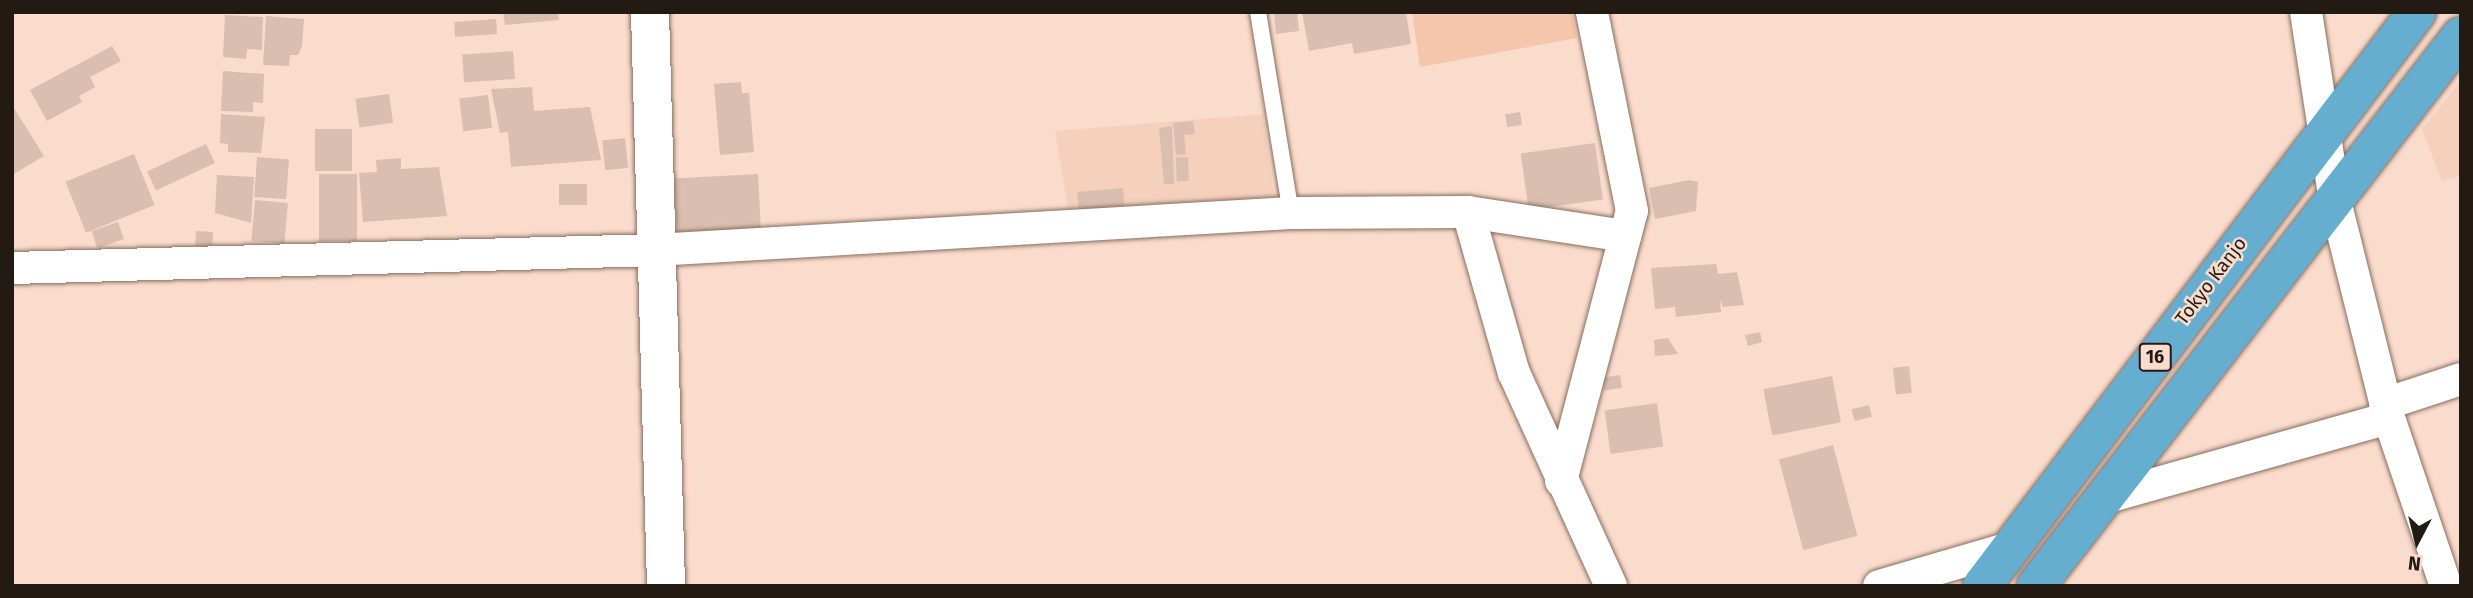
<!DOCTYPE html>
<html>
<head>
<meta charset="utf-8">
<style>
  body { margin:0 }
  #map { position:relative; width:2473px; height:598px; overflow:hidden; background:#fadccd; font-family:"Fira Sans",sans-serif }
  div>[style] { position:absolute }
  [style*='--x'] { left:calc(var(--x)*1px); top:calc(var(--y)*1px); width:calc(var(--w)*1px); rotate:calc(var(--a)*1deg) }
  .built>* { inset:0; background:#f4d0bd }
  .green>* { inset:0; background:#f5c5ac }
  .building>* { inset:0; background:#dabeaf; transform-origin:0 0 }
  .roads { filter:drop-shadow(0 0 2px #876e60) drop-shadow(0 0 2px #876e60) }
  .service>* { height:16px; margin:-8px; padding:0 8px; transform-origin:8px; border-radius:8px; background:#fff }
  .minor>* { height:32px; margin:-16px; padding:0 16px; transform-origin:16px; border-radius:16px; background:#fff }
  .tertiary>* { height:38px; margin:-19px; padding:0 19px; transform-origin:19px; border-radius:19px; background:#fff }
  .trunk>* { height:38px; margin:-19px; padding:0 19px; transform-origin:19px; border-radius:19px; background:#66aecf }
  span { translate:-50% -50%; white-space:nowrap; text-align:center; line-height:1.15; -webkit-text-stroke:5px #fadccd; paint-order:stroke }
  .shield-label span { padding:2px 5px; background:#fadccd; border:2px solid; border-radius:5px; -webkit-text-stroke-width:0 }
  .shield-label { font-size:18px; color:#241a14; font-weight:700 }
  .street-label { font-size:19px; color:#241a14 }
  .frame { position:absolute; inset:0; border:14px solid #241a14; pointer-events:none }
  .north { position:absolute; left:2382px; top:507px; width:70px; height:70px; -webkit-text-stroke:5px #fadccd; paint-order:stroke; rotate:187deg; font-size:19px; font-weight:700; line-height:28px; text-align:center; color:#241a14 }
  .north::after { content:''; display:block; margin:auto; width:24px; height:32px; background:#241a14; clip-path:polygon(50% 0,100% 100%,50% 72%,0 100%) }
</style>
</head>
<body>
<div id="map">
  <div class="built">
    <i style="clip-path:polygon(2461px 80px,2461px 176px,2442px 181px,2422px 130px)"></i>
    <i style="clip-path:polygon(1263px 114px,1274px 196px,1268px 200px,1069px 214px,1055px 131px)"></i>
  </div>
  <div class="green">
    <i style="clip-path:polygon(1412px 12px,1572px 12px,1577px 38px,1420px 67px)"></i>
  </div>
  <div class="building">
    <i style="clip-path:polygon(503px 12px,558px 12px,559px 20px,505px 25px)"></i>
    <i style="clip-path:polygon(1274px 12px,1297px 12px,1299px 31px,1276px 34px)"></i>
    <i style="clip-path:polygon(1302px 12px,1406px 12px,1411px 44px,1354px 54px,1352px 43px,1309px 51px)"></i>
    <i style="clip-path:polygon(225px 15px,263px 17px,262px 50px,247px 49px,246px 59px,223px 57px)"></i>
    <i style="clip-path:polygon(266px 16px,304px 19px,302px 46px,298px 55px,290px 55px,289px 66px,263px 65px)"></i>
    <i style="left:496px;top:19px;width:15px;height:42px;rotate:86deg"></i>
    <i style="clip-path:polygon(112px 46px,121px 61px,90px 77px,95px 87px,79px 96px,82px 102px,47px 121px,30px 90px)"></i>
    <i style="left:513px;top:51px;width:28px;height:51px;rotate:86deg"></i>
    <i style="clip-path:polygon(223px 71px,264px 74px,263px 103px,253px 102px,253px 112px,221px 111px)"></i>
    <i style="clip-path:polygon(741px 82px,742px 93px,749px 93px,754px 152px,720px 155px,714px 84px)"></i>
    <i style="clip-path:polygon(532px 87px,534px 111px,590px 107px,601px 160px,511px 167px,508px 132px,500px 133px,491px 89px)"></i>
    <i style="left:389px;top:94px;width:29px;height:34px;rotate:82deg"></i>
    <i style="left:488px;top:95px;width:33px;height:29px;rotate:83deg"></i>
    <i style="clip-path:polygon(12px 105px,44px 156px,12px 175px)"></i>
    <i style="left:1520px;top:112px;width:13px;height:15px;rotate:81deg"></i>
    <i style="clip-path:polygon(221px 114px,265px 117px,261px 153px,228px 152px,228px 144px,220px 143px)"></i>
    <i style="clip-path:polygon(1193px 121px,1195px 134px,1184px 135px,1186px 154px,1176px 155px,1173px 123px)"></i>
    <i style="clip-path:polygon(1172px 126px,1174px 184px,1164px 184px,1159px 128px)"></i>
    <i style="left:315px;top:129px;width:37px;height:42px"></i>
    <i style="left:625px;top:138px;width:30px;height:23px;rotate:84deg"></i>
    <i style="left:1595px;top:143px;width:57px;height:75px;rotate:82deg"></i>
    <i style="left:206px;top:144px;width:21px;height:65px;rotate:65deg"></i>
    <i style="left:134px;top:154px;width:55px;height:74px;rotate:68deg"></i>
    <i style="left:257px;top:157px;width:32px;height:40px;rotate:4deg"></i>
    <i style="left:1188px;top:157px;width:24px;height:12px;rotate:88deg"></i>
    <i style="clip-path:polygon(401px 158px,401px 169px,439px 167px,447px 216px,363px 222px,359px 173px,377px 172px,376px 160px)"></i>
    <i style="left:319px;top:174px;width:38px;height:67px"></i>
    <i style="left:758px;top:174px;width:54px;height:84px;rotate:87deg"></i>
    <i style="clip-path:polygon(217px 175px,254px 177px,251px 223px,215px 213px)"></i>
    <i style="clip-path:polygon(1689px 180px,1698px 182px,1696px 211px,1655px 219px,1649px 188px)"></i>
    <i style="left:587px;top:184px;width:21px;height:28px;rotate:90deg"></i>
    <i style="left:1123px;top:188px;width:21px;height:46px;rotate:85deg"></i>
    <i style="left:255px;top:200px;width:33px;height:41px;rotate:5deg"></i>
    <i style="left:118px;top:222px;width:18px;height:28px;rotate:71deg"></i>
    <i style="left:196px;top:231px;width:17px;height:15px;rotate:3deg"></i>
    <i style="clip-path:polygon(1716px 264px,1718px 274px,1737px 272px,1744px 305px,1723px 307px,1720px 300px,1721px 312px,1676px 317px,1675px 307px,1655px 309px,1651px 268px)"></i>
    <i style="clip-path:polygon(1760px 332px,1762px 342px,1748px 346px,1745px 335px)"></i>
    <i style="clip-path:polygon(1668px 338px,1678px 354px,1655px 356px,1654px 340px)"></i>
    <i style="left:1909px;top:366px;width:27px;height:16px;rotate:84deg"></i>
    <i style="left:1620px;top:375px;width:13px;height:18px;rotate:81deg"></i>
    <i style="left:1832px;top:376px;width:47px;height:70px;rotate:79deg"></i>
    <i style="left:1657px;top:403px;width:44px;height:53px;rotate:82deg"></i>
    <i style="left:1869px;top:405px;width:12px;height:18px;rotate:76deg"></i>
    <i style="left:1833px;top:445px;width:94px;height:56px;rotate:75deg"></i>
  </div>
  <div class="roads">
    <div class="service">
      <i style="--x:1258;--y:12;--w:204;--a:80.7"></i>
    </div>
    <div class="minor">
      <i style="--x:2306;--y:12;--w:191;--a:81.3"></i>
      <i style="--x:2335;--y:201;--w:224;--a:76"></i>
      <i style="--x:2389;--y:418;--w:177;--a:71.3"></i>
      <i style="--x:1468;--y:212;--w:167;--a:74.1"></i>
      <i style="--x:1514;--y:373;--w:234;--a:65.5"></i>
      <i style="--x:12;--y:268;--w:643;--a:-1.6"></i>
      <i style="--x:655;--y:250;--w:637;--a:-3.33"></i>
      <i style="--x:1291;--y:213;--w:177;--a:-0.3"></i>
      <i style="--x:1468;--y:212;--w:159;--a:8.7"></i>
      <i style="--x:2385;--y:404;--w:80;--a:-18.2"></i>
      <i style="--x:1561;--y:481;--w:279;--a:-75.3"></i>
      <i style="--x:1632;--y:211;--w:203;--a:-101.4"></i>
      <i style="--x:2104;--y:498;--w:296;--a:-15.7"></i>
      <i style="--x:1879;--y:586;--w:139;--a:-16.3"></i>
    </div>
    <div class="tertiary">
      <i style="--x:650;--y:12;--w:574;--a:88.4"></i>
    </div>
    <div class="trunk">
      <i style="--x:1982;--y:586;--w:720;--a:-52.84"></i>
      <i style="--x:2036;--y:586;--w:695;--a:-52.31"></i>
    </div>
  </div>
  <div class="shield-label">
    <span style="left:2155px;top:357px">16</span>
  </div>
  <div class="street-label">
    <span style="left:2211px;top:281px;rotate:-53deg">Tokyo Kanjo</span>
  </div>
  <div class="frame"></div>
  <div class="north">N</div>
</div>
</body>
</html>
